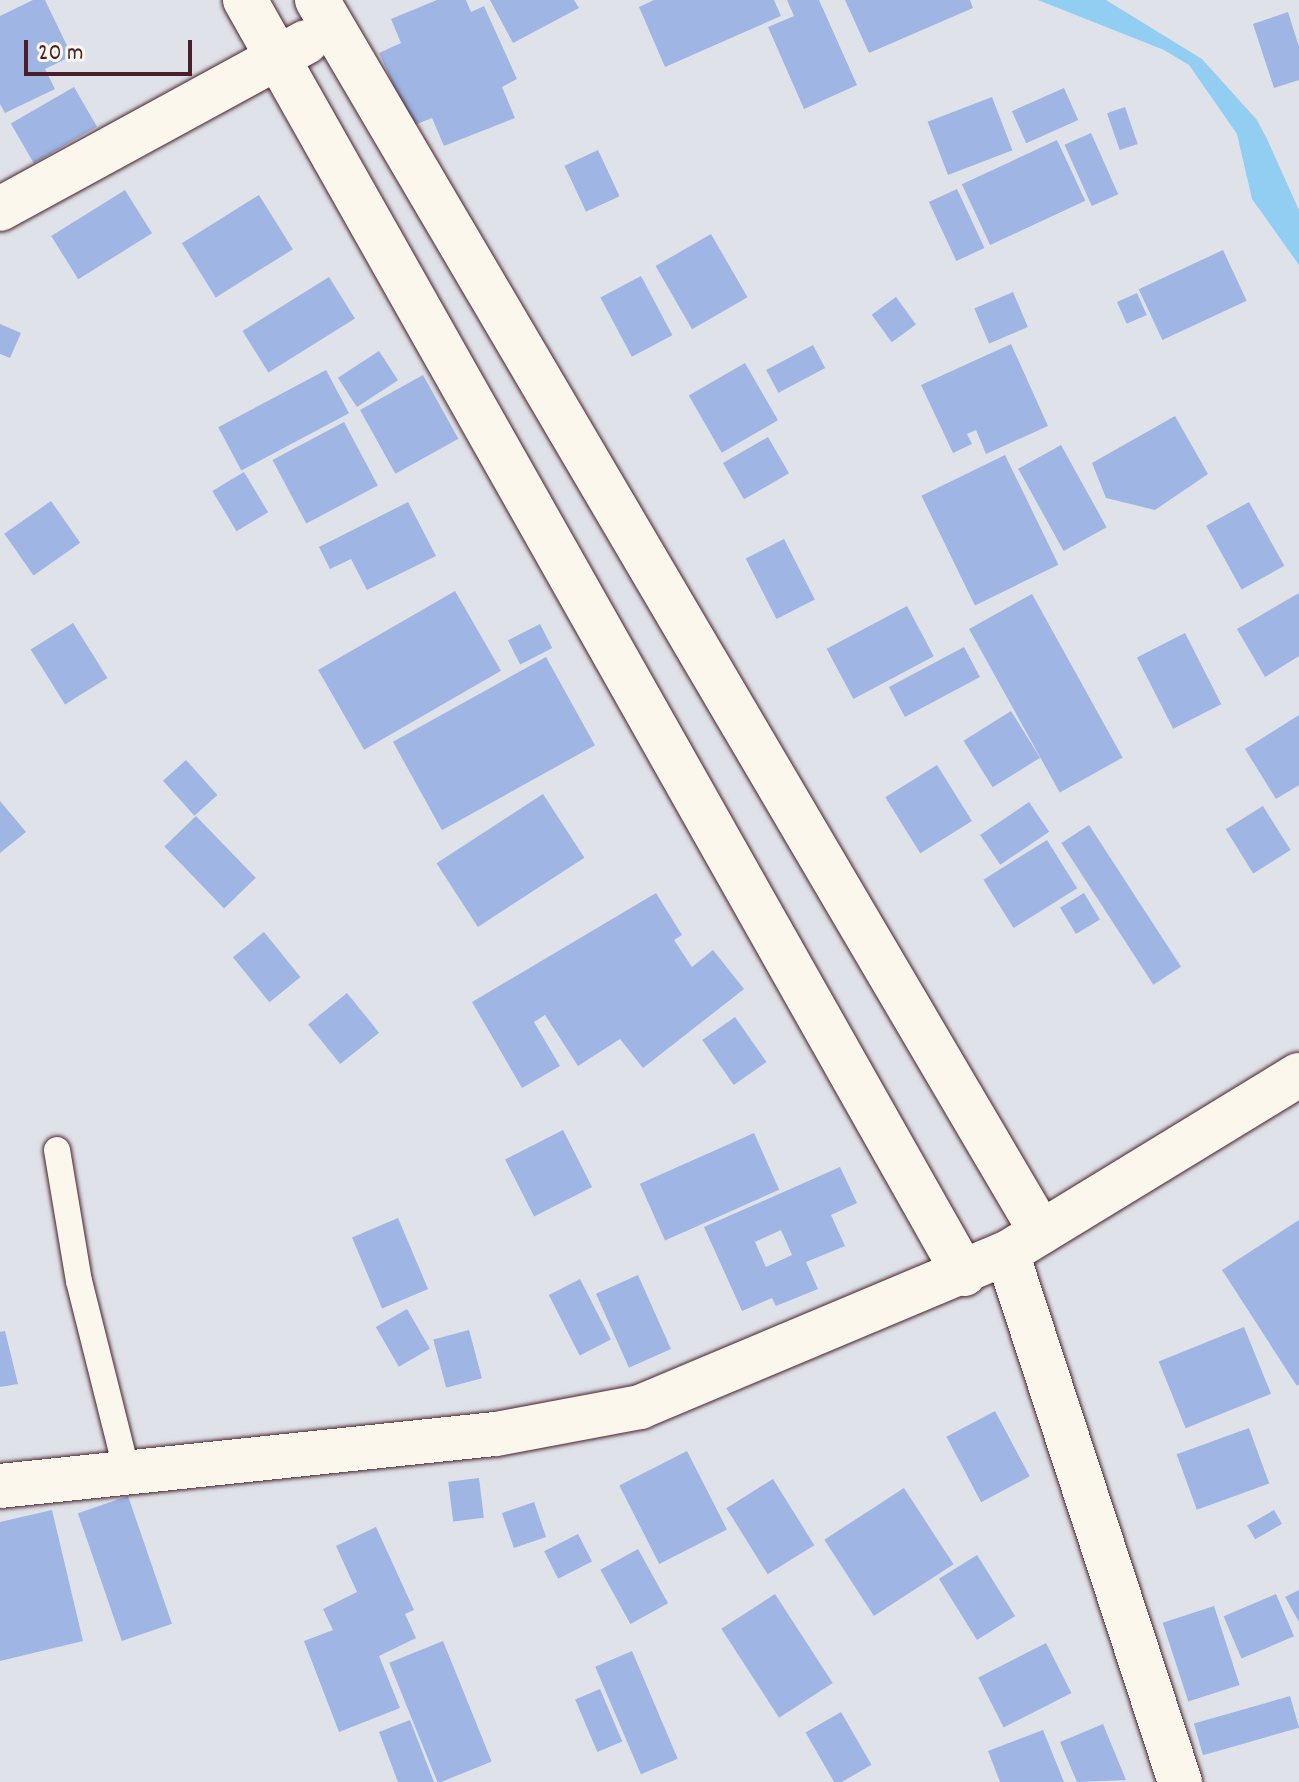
<!DOCTYPE html>
<html>
<head>
<meta charset="utf-8">
<style>
  body { margin:0 }
  #map { position:relative; width:1299px; height:1782px; overflow:hidden; background:#dfe3e9; font-family:Dekko,sans-serif }
  div>[style] { position:absolute }
  [style*='--x'] { left:calc(var(--x)*1px); top:calc(var(--y)*1px); width:calc(var(--w)*1px); rotate:calc(var(--a)*1deg) }
  .water>* { inset:0; background:#92cef2 }
  .building>* { inset:0; background:#9fb5e3; transform-origin:0 0 }
  .roads { filter:drop-shadow(0 0 2px #4a1f2b) drop-shadow(0 0 2px #4a1f2b) }
  .service>* { height:26px; margin:-13px; padding:0 13px; transform-origin:13px; border-radius:13px; background:#fbf7ec }
  .minor>* { height:44px; margin:-22px; padding:0 22px; transform-origin:22px; border-radius:22px; background:#fbf7ec }
  span { translate:-50% -50%; white-space:nowrap; text-align:center; line-height:1.15; -webkit-text-stroke:8px #fbf7ec; paint-order:stroke }
  .scale { position:absolute; left:24px; top:40px; width:168px; height:36px; box-sizing:border-box; border:4px solid #4a1f2b; border-top:0; padding-left:10px; font-size:24px; line-height:28px; white-space:nowrap; color:#4a1f2b; -webkit-text-stroke:6px #fbf7ec; paint-order:stroke }
</style>
</head>
<body>
<div id="map">
  <div class="water">
    <i style="clip-path:polygon(1038px 0,1106px 0,1202px 59px,1257px 120px,1267px 139px,1299px 210px,1299px 265px,1252px 199px,1237px 134px,1189px 65px,1164px 50px)"></i>
  </div>
  <div class="building">
    <i style="clip-path:polygon(33px 0,45px 0,72px 56px,45px 69px,55px 89px,5px 113px,0 104px,0 16px)"></i>
    <i style="clip-path:polygon(437px 0,466px 0,471px 12px,484px 6px,517px 79px,502px 87px,515px 118px,444px 146px,432px 118px,412px 126px,379px 53px,401px 43px,391px 19px)"></i>
    <i style="clip-path:polygon(490px 0,574px 0,579px 8px,513px 43px)"></i>
    <i style="clip-path:polygon(654px 0,774px 0,781px 16px,665px 67px,639px 7px)"></i>
    <i style="clip-path:polygon(787px 0,819px 0,857px 85px,804px 109px,768px 27px,794px 16px)"></i>
    <i style="clip-path:polygon(845px 0,970px 0,973px 8px,869px 53px)"></i>
    <i style="clip-path:polygon(1288px 12px,1299px 47px,1299px 80px,1274px 88px,1253px 24px)"></i>
    <i style="left:74px;top:87px;width:46px;height:73px;rotate:60deg"></i>
    <i style="left:1064px;top:88px;width:35px;height:57px;rotate:66deg"></i>
    <i style="left:992px;top:97px;width:57px;height:69px;rotate:69deg"></i>
    <i style="left:1125px;top:107px;width:39px;height:19px;rotate:71deg"></i>
    <i style="left:1091px;top:133px;width:67px;height:29px;rotate:66deg"></i>
    <i style="left:1057px;top:140px;width:67px;height:105px;rotate:65deg"></i>
    <i style="left:598px;top:150px;width:51px;height:37px;rotate:65deg"></i>
    <i style="left:957px;top:189px;width:65px;height:31px;rotate:65deg"></i>
    <i style="left:125px;top:190px;width:51px;height:87px;rotate:58deg"></i>
    <i style="left:259px;top:195px;width:64px;height:91px;rotate:58deg"></i>
    <i style="left:711px;top:234px;width:73px;height:64px;rotate:60deg"></i>
    <i style="left:1223px;top:250px;width:56px;height:93px;rotate:65deg"></i>
    <i style="left:641px;top:276px;width:67px;height:46px;rotate:62deg"></i>
    <i style="left:329px;top:277px;width:49px;height:102px;rotate:58deg"></i>
    <i style="left:1013px;top:292px;width:38px;height:42px;rotate:67deg"></i>
    <i style="left:1137px;top:293px;width:24px;height:22px;rotate:66deg"></i>
    <i style="left:896px;top:297px;width:34px;height:30px;rotate:54deg"></i>
    <i style="clip-path:polygon(0 324px,21px 333px,10px 358px,0 354px)"></i>
    <i style="clip-path:polygon(1011px 344px,1048px 426px,986px 454px,976px 430px,967px 434px,972px 444px,953px 453px,921px 385px)"></i>
    <i style="left:813px;top:345px;width:26px;height:53px;rotate:62deg"></i>
    <i style="left:379px;top:351px;width:35px;height:49px;rotate:57deg"></i>
    <i style="left:745px;top:363px;width:66px;height:65px;rotate:60deg"></i>
    <i style="left:326px;top:370px;width:49px;height:122px;rotate:62deg"></i>
    <i style="left:423px;top:375px;width:73px;height:72px;rotate:61deg"></i>
    <i style="clip-path:polygon(1175px 416px,1208px 474px,1155px 510px,1106px 498px,1092px 463px)"></i>
    <i style="left:344px;top:422px;width:72px;height:81px;rotate:62deg"></i>
    <i style="left:768px;top:437px;width:42px;height:52px;rotate:60deg"></i>
    <i style="left:1061px;top:445px;width:94px;height:49px;rotate:61deg"></i>
    <i style="left:1005px;top:455px;width:122px;height:93px;rotate:64deg"></i>
    <i style="left:244px;top:472px;width:47px;height:37px;rotate:59deg"></i>
    <i style="left:51px;top:501px;width:51px;height:57px;rotate:55deg"></i>
    <i style="clip-path:polygon(408px 502px,436px 556px,367px 590px,351px 559px,330px 569px,319px 547px)"></i>
    <i style="left:1249px;top:502px;width:73px;height:49px;rotate:61deg"></i>
    <i style="left:784px;top:539px;width:68px;height:43px;rotate:63deg"></i>
    <i style="left:455px;top:591px;width:92px;height:158px;rotate:60deg"></i>
    <i style="clip-path:polygon(1299px 593px,1299px 656px,1265px 677px,1237px 629px)"></i>
    <i style="left:1032px;top:594px;width:187px;height:72px;rotate:61deg"></i>
    <i style="left:907px;top:606px;width:57px;height:91px;rotate:62deg"></i>
    <i style="left:73px;top:623px;width:65px;height:50px;rotate:58deg"></i>
    <i style="left:540px;top:624px;width:27px;height:36px;rotate:63deg"></i>
    <i style="left:1185px;top:633px;width:80px;height:54px;rotate:63deg"></i>
    <i style="left:964px;top:647px;width:34px;height:85px;rotate:62deg"></i>
    <i style="left:546px;top:657px;width:101px;height:175px;rotate:61deg"></i>
    <i style="left:1011px;top:711px;width:55px;height:56px;rotate:58deg"></i>
    <i style="clip-path:polygon(1299px 715px,1299px 785px,1276px 799px,1245px 749px)"></i>
    <i style="left:186px;top:760px;width:47px;height:31px;rotate:48deg"></i>
    <i style="left:937px;top:765px;width:66px;height:61px;rotate:58deg"></i>
    <i style="left:543px;top:794px;width:76px;height:127px;rotate:57deg"></i>
    <i style="clip-path:polygon(0 801px,26px 832px,0 853px)"></i>
    <i style="left:1029px;top:802px;width:36px;height:59px;rotate:56deg"></i>
    <i style="left:1263px;top:806px;width:52px;height:44px;rotate:58deg"></i>
    <i style="left:196px;top:816px;width:86px;height:44px;rotate:46deg"></i>
    <i style="left:1089px;top:825px;width:169px;height:33px;rotate:57deg"></i>
    <i style="left:1047px;top:840px;width:57px;height:75px;rotate:58deg"></i>
    <i style="clip-path:polygon(656px 893px,682px 935px,674px 940px,692px 967px,713px 950px,744px 989px,643px 1068px,620px 1039px,578px 1066px,545px 1015px,534px 1022px,560px 1066px,522px 1088px,472px 1002px)"></i>
    <i style="left:1084px;top:893px;width:31px;height:28px;rotate:59deg"></i>
    <i style="left:264px;top:932px;width:58px;height:40px;rotate:51deg"></i>
    <i style="left:347px;top:993px;width:51px;height:50px;rotate:51deg"></i>
    <i style="left:735px;top:1017px;width:55px;height:40px;rotate:55deg"></i>
    <i style="left:563px;top:1130px;width:64px;height:65px;rotate:63deg"></i>
    <i style="left:754px;top:1133px;width:62px;height:125px;rotate:66deg"></i>
    <i style="clip-path:polygon(evenodd,840px 1167px,857px 1203px,831px 1215px,845px 1246px,806px 1262px,818px 1289px,776px 1306px,772px 1298px,742px 1311px,704px 1227px,840px 1167px,781px 1230px,792px 1255px,766px 1267px,755px 1242px,781px 1230px)"></i>
    <i style="left:398px;top:1218px;width:77px;height:50px;rotate:67deg"></i>
    <i style="clip-path:polygon(1299px 1220px,1299px 1384px,1297px 1386px,1222px 1270px)"></i>
    <i style="left:638px;top:1275px;width:81px;height:46px;rotate:66deg"></i>
    <i style="left:580px;top:1279px;width:68px;height:35px;rotate:63deg"></i>
    <i style="left:407px;top:1309px;width:46px;height:36px;rotate:60deg"></i>
    <i style="left:1244px;top:1327px;width:72px;height:92px;rotate:68deg"></i>
    <i style="left:469px;top:1330px;width:50px;height:37px;rotate:75deg"></i>
    <i style="clip-path:polygon(5px 1331px,18px 1384px,0 1387px,0 1332px)"></i>
    <i style="left:995px;top:1411px;width:74px;height:55px;rotate:62deg"></i>
    <i style="left:1249px;top:1428px;width:59px;height:77px;rotate:70deg"></i>
    <i style="left:687px;top:1451px;width:88px;height:76px;rotate:63deg"></i>
    <i style="left:479px;top:1478px;width:40px;height:31px;rotate:83deg"></i>
    <i style="left:773px;top:1479px;width:78px;height:55px;rotate:58deg"></i>
    <i style="left:904px;top:1488px;width:91px;height:95px;rotate:57deg"></i>
    <i style="left:128px;top:1496px;width:135px;height:53px;rotate:71deg"></i>
    <i style="left:534px;top:1502px;width:37px;height:34px;rotate:71deg"></i>
    <i style="clip-path:polygon(52px 1510px,83px 1641px,0 1661px,0 1522px)"></i>
    <i style="left:1274px;top:1510px;width:16px;height:31px;rotate:60deg"></i>
    <i style="clip-path:polygon(376px 1527px,414px 1610px,405px 1614px,416px 1638px,379px 1656px,400px 1708px,339px 1732px,304px 1641px,333px 1630px,323px 1609px,357px 1592px,336px 1546px)"></i>
    <i style="left:578px;top:1534px;width:31px;height:38px;rotate:63deg"></i>
    <i style="left:638px;top:1549px;width:62px;height:43px;rotate:61deg"></i>
    <i style="left:977px;top:1555px;width:72px;height:45px;rotate:58deg"></i>
    <i style="clip-path:polygon(1299px 1590px,1299px 1622px,1285px 1597px)"></i>
    <i style="left:775px;top:1594px;width:106px;height:64px;rotate:57deg"></i>
    <i style="left:1276px;top:1594px;width:46px;height:57px;rotate:67deg"></i>
    <i style="left:1214px;top:1606px;width:83px;height:54px;rotate:72deg"></i>
    <i style="left:443px;top:1641px;width:130px;height:58px;rotate:68deg"></i>
    <i style="left:1046px;top:1643px;width:56px;height:76px;rotate:63deg"></i>
    <i style="left:632px;top:1651px;width:117px;height:40px;rotate:67deg"></i>
    <i style="left:600px;top:1689px;width:57px;height:27px;rotate:67deg"></i>
    <i style="left:1290px;top:1696px;width:33px;height:100px;rotate:74deg"></i>
    <i style="left:841px;top:1712px;width:61px;height:41px;rotate:60deg"></i>
    <i style="clip-path:polygon(410px 1720px,434px 1782px,398px 1782px,379px 1732px)"></i>
    <i style="clip-path:polygon(1103px 1724px,1126px 1780px,1077px 1782px,1060px 1742px)"></i>
    <i style="clip-path:polygon(1043px 1730px,1064px 1782px,1000px 1782px,988px 1751px)"></i>
  </div>
  <div class="roads">
    <div class="service">
      <i style="--x:57;--y:1150;--w:133;--a:80.5"></i>
      <i style="--x:79;--y:1281;--w:197;--a:75.9"></i>
    </div>
    <div class="minor">
      <i style="--x:245;--y:0;--w:1463;--a:60.56"></i>
      <i style="--x:317;--y:0;--w:1429;--a:59.56"></i>
      <i style="--x:0;--y:209;--w:349;--a:-28.6"></i>
      <i style="--x:1007;--y:1253;--w:557;--a:71.89"></i>
      <i style="--x:0;--y:1486;--w:499;--a:-6"></i>
      <i style="--x:496;--y:1434;--w:147;--a:-10.6"></i>
      <i style="--x:640;--y:1407;--w:398;--a:-22.8"></i>
      <i style="--x:1007;--y:1253;--w:342;--a:-31.4"></i>
    </div>
  </div>
  <div class="scale">20 m</div>
</div>
</body>
</html>
